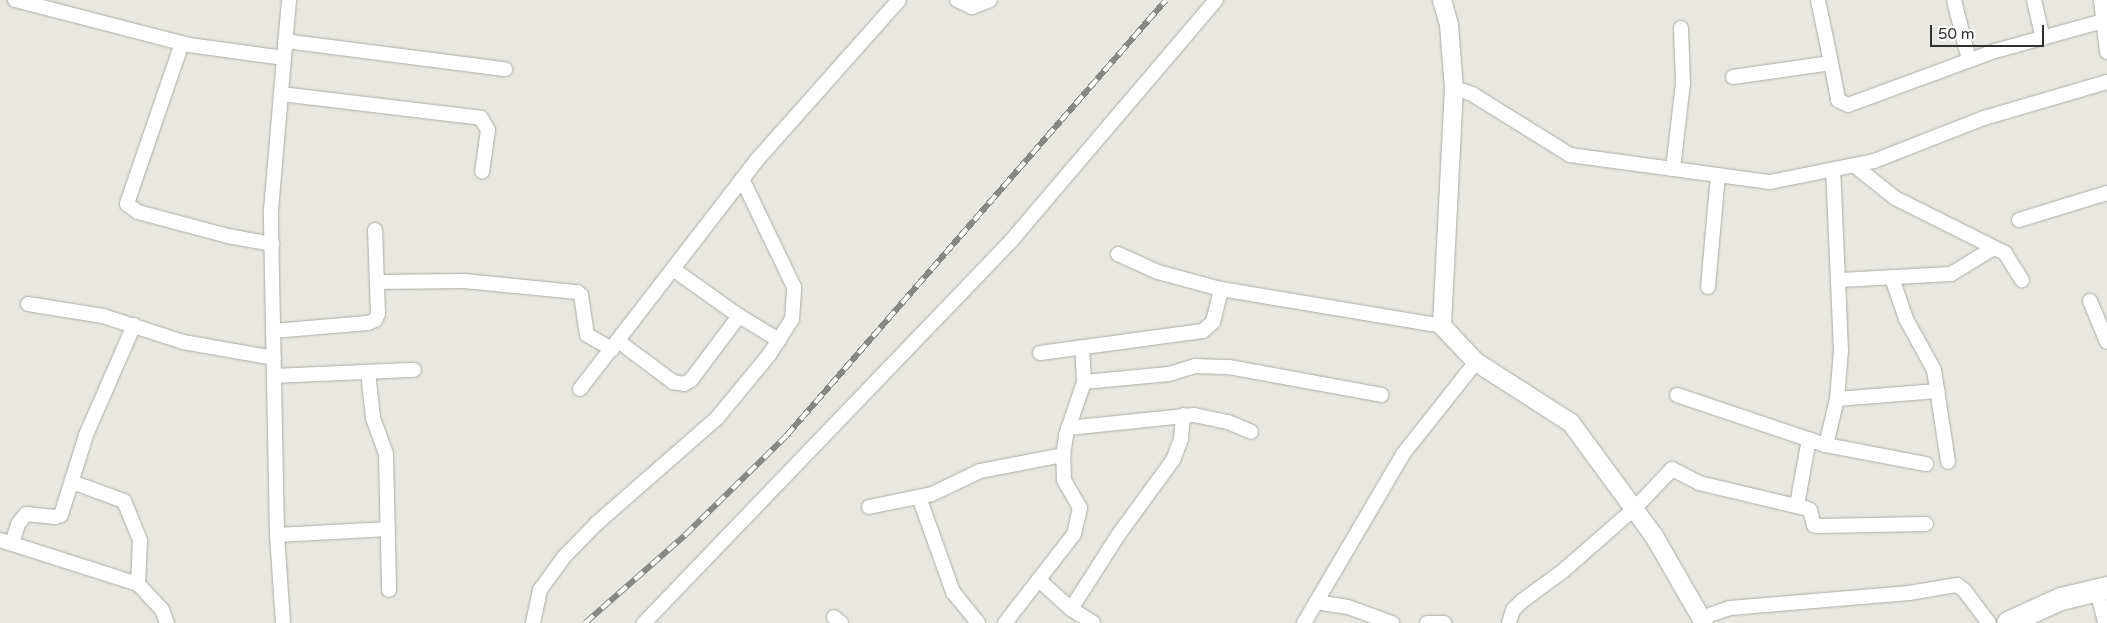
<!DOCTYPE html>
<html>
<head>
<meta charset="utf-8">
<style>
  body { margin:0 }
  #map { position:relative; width:2107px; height:623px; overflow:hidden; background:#e8e7e1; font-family:"Varela Round",sans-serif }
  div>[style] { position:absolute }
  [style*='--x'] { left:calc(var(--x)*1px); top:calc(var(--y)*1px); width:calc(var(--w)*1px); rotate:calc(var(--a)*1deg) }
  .roads { filter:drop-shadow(0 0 1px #acaba6) drop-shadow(0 0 1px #acaba6) }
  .minor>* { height:14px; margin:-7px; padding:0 7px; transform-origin:7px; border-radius:7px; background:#fff }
  .tertiary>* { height:18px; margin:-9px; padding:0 9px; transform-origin:9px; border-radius:9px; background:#fff }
  .primary>* { height:22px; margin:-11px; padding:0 11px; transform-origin:11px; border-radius:11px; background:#fff }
  .rail>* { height:5.5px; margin-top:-2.75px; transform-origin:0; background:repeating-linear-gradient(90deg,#fff 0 11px,#878783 0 22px); box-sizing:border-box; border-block:1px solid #878783 }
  span { translate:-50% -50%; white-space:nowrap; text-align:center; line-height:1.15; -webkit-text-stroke:4.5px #fff; paint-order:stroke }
  .scale { position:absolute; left:1930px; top:25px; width:114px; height:22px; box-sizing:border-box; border:2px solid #30302e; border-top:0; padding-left:6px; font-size:15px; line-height:18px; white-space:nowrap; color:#30302e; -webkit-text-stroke:4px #fff; paint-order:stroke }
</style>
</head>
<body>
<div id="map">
  <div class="roads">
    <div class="minor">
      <i style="--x:15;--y:0;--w:180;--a:14.5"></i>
      <i style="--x:189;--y:45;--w:96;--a:7.8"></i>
      <i style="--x:957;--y:0;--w:17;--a:25"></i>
      <i style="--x:972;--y:7;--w:19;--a:-21"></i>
      <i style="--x:1818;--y:0;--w:64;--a:78.3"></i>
      <i style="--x:1954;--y:0;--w:62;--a:76"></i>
      <i style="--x:2034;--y:0;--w:39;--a:77"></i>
      <i style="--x:2101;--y:0;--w:52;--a:83.4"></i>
      <i style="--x:285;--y:41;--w:222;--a:7.3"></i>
      <i style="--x:182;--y:43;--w:170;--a:108.9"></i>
      <i style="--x:127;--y:204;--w:14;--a:36"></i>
      <i style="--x:138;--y:212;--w:93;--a:14.9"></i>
      <i style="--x:228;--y:236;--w:45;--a:10.3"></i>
      <i style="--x:1733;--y:77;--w:99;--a:-8.1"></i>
      <i style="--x:1831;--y:63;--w:38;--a:79"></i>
      <i style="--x:1838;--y:100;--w:11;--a:27"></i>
      <i style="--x:1848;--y:105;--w:157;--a:-20.2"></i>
      <i style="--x:1995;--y:51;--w:116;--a:-15.5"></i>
      <i style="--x:1454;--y:88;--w:19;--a:18"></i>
      <i style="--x:1472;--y:94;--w:115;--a:31.9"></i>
      <i style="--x:1570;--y:155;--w:202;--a:7.7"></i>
      <i style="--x:1770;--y:182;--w:106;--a:-11.4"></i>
      <i style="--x:1874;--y:161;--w:118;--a:-21.4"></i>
      <i style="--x:1984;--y:118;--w:128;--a:-16.3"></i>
      <i style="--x:281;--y:94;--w:201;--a:6.8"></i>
      <i style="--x:481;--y:118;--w:14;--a:60"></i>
      <i style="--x:488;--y:130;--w:42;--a:98.1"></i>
      <i style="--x:1855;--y:166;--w:51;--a:38.7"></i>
      <i style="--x:1895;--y:198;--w:123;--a:26.6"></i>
      <i style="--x:2005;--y:253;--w:32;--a:58"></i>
      <i style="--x:1673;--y:169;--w:87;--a:-83.4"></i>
      <i style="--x:1683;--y:83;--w:55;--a:-92.1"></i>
      <i style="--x:2019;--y:220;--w:92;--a:-17.1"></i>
      <i style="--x:1118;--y:254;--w:44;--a:24.2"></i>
      <i style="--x:1158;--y:272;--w:65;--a:15.1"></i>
      <i style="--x:1221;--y:289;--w:224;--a:9.5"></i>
      <i style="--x:673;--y:269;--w:81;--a:35.5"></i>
      <i style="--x:739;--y:316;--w:47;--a:31"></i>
      <i style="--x:1892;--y:278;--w:43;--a:71.1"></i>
      <i style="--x:1906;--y:319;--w:58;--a:61.2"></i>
      <i style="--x:1934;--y:370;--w:93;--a:81.3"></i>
      <i style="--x:1841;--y:280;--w:110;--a:-3.1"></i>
      <i style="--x:1951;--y:274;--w:48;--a:-31.4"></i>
      <i style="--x:377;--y:282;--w:87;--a:-0.7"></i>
      <i style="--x:464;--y:281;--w:114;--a:5.6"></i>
      <i style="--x:577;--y:292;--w:5;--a:37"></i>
      <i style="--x:581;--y:295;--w:40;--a:81.5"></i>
      <i style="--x:587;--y:335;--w:29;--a:29"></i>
      <i style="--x:1708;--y:287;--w:112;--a:-84.9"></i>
      <i style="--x:2090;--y:301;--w:44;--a:67.5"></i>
      <i style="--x:28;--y:304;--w:76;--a:9.1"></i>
      <i style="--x:103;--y:316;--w:84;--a:18"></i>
      <i style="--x:183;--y:342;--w:92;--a:10"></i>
      <i style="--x:273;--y:331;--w:95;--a:-4.8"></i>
      <i style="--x:368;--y:323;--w:8;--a:-23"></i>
      <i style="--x:375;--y:320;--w:7;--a:-63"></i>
      <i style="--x:378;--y:314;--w:84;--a:-92"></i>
      <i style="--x:618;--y:341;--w:69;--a:36.7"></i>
      <i style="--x:673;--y:382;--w:11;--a:10"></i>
      <i style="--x:684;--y:384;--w:8;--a:-30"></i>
      <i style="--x:691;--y:380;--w:80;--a:-53.1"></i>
      <i style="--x:1040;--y:353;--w:164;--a:-7.7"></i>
      <i style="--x:1203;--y:331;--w:13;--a:-42"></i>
      <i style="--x:1213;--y:322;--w:34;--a:-76"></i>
      <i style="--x:368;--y:372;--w:46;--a:83.8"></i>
      <i style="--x:373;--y:418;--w:38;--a:70"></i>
      <i style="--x:386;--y:454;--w:136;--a:88.7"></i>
      <i style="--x:274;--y:376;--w:140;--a:-2.5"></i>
      <i style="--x:1084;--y:382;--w:85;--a:-5.4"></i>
      <i style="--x:1169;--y:374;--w:27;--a:-17"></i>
      <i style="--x:1195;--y:366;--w:34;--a:2"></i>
      <i style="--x:1229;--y:367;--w:155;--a:10.4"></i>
      <i style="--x:580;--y:389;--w:288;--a:-52.3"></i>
      <i style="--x:756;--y:161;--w:215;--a:-48.4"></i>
      <i style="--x:1677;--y:395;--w:157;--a:18.6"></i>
      <i style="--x:1826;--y:445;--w:102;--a:10.8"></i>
      <i style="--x:1837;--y:399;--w:101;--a:-4.5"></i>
      <i style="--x:1068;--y:428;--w:127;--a:-5.9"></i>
      <i style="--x:1194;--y:415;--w:35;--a:12"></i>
      <i style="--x:1228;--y:422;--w:25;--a:23"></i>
      <i style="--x:1826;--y:445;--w:47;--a:-76.6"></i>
      <i style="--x:1837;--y:399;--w:49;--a:-85.3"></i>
      <i style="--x:1841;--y:350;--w:180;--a:-92.5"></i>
      <i style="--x:72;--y:482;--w:55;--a:20.1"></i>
      <i style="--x:124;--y:501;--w:42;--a:67.7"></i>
      <i style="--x:140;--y:540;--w:44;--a:92.6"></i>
      <i style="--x:919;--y:497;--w:101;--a:70.3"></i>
      <i style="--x:953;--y:592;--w:40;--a:51"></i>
      <i style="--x:1797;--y:505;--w:67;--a:-79.7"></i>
      <i style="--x:869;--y:507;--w:64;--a:-11.7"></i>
      <i style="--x:932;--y:494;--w:53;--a:-25.6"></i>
      <i style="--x:980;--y:471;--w:85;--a:-10.9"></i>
      <i style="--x:277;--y:535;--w:111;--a:-3.1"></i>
      <i style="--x:0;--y:540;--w:145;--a:17.7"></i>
      <i style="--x:138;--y:584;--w:35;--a:47"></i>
      <i style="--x:162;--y:610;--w:14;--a:69"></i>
      <i style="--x:12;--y:544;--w:21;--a:-73"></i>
      <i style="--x:18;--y:524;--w:13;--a:-51"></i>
      <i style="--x:26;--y:514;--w:29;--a:6"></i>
      <i style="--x:55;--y:517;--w:6;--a:-18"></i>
      <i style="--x:61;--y:515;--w:84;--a:-72.6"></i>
      <i style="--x:86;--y:435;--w:120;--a:-66.4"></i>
      <i style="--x:1039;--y:580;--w:43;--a:42.2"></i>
      <i style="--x:1071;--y:609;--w:26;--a:32"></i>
      <i style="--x:2097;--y:590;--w:34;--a:76"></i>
      <i style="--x:1316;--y:602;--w:32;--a:9"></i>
      <i style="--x:1348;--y:607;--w:47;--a:20"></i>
      <i style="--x:1071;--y:609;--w:89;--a:-57.4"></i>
      <i style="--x:1119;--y:534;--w:92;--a:-53.9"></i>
      <i style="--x:1173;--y:460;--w:22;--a:-69"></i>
      <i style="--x:1181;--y:439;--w:24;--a:-85"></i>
      <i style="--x:834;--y:617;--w:9;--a:41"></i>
      <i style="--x:1701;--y:618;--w:31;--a:-19"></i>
      <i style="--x:1730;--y:608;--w:180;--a:-4.8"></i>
      <i style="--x:1909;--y:593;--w:49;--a:-9.5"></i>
      <i style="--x:1957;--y:585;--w:9;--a:36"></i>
      <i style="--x:1964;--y:590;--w:41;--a:52.9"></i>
      <i style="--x:283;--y:623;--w:88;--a:-93.9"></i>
      <i style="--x:277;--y:535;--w:325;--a:-91.1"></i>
      <i style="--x:271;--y:210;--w:211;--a:-85.1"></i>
      <i style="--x:533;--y:623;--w:34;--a:-78"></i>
      <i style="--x:540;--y:590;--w:41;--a:-54"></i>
      <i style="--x:564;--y:557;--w:47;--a:-45.9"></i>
      <i style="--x:597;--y:523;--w:159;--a:-41.2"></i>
      <i style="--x:717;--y:418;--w:82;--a:-50.5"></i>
      <i style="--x:769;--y:355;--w:43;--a:-57.4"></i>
      <i style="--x:792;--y:319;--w:32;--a:-86"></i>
      <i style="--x:794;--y:287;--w:120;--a:-115.7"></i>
      <i style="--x:644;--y:623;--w:530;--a:-46.15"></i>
      <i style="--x:1011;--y:241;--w:316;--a:-49.6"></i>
      <i style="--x:1005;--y:623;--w:113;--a:-52.2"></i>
      <i style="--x:1074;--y:534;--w:27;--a:-77"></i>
      <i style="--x:1080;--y:508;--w:32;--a:-120"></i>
      <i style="--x:1064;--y:480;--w:25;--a:-92"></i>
      <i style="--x:1063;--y:455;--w:20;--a:-81"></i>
      <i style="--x:1066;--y:435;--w:56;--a:-71.2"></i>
      <i style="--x:1084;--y:382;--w:34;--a:-93"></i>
      <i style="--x:1304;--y:623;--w:196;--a:-59.6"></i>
      <i style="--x:1403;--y:454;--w:117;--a:-51.6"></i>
      <i style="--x:1427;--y:623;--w:17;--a:0"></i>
      <i style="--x:1509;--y:623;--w:14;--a:-73"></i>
      <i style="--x:1513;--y:610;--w:13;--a:-45"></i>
      <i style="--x:1522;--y:601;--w:51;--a:-36.2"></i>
      <i style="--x:1563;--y:571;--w:96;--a:-41.2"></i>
      <i style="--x:1635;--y:508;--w:54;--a:-46.5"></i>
      <i style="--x:1672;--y:469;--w:30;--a:27"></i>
      <i style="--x:1699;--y:483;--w:109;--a:13.3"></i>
      <i style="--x:1805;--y:508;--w:5;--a:22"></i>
      <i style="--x:1810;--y:510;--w:16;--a:75"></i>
      <i style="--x:1814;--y:525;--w:4;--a:14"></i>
      <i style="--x:1818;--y:526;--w:108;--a:-1.1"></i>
    </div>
    <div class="tertiary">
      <i style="--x:1442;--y:0;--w:26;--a:74"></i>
      <i style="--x:1449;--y:25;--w:63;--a:85.5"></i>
      <i style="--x:1454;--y:88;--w:238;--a:92.9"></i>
      <i style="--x:1442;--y:326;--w:50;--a:46.6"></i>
      <i style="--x:1476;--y:362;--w:113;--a:32.7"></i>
      <i style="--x:1571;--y:423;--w:140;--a:53.7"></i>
      <i style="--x:1654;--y:536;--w:100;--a:60.1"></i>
    </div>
    <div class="primary">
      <i style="--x:2008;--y:623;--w:58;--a:-24.4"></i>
      <i style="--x:2061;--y:599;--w:47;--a:-13.4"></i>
    </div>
  </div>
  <div class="rail">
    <i style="--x:585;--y:623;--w:133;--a:-41.3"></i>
    <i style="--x:685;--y:535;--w:141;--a:-44.4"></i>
    <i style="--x:786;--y:436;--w:578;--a:-48.93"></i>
  </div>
  <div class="scale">50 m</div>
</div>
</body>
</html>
